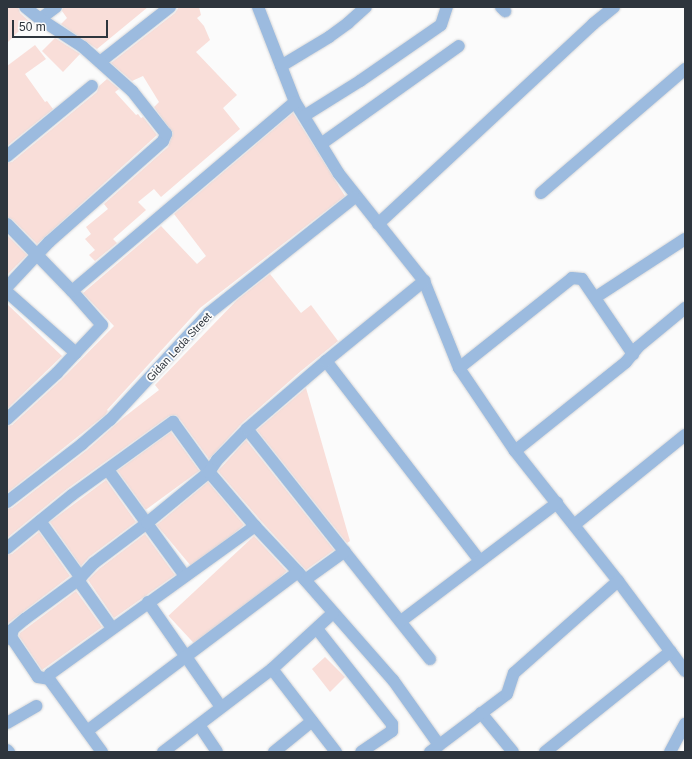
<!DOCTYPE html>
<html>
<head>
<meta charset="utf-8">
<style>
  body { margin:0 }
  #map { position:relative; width:692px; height:759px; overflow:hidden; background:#fbfbfb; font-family:Arial,sans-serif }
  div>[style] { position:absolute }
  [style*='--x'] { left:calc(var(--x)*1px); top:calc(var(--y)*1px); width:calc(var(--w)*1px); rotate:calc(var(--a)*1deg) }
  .building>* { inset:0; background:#f9ded9; transform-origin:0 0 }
  .roads { filter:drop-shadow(0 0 1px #d6d7d9) drop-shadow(0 0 1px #d6d7d9) }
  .street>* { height:12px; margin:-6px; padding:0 6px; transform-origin:6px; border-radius:6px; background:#9cbbdf }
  span { translate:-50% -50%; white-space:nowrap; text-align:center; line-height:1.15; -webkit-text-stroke:3.5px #fbfbfb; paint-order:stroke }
  .street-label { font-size:11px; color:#2e353d }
  .frame { position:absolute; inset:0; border:8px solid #2e353d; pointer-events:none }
  .scale { position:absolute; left:12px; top:20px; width:96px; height:18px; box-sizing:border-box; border:2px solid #2e353d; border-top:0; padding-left:5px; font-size:12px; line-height:14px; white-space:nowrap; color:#2e353d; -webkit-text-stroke:3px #fbfbfb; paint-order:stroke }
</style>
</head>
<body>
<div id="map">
  <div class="building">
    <i style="clip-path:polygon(7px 7px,18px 7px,20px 13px,29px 21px,7px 43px)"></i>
    <i style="clip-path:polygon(63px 7px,148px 7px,97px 49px,61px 24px,67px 18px,62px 11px)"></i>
    <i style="clip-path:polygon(179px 7px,199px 7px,201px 15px,197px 18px,204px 26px,210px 40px,196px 52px,237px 95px,223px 108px,240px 129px,161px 197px,154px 189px,138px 202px,146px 210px,113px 239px,117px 243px,95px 261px,89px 255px,95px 250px,85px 239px,91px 234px,86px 227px,108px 209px,104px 204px,168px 147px,173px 133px,154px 107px,159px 102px,143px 76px,132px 81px,111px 63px,175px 13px)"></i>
    <i style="clip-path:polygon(55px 38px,80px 54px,63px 72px,42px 51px)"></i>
    <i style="clip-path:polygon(35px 45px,46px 59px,25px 74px,45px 102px,47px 101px,53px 109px,7px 146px,7px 66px)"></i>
    <i style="clip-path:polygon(107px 79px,119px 89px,115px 92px,136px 115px,138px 114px,141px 118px,143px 117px,157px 135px,37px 244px,12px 219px,7px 217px,7px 163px,12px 162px,97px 92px,99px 86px)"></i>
    <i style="clip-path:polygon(293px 113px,345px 196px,200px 308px,107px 410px,108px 411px,105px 415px,7px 493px,7px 426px,12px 425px,62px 379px,114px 326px,83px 293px,161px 226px,197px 264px,206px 256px,174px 214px)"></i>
    <i style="clip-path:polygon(7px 235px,27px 255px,7px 275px)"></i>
    <i style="clip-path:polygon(270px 274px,301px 313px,311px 305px,338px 341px,301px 371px,242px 423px,209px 459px,179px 418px,176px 415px,169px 416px,67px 489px,7px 538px,7px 509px,12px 508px,87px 450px,123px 418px,159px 390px,155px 385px,237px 300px)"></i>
    <i style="clip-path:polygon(7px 304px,62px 356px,7px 409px)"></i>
    <i style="clip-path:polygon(306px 388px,350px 541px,347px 543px,257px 430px)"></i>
    <i style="left:171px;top:432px;width:48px;height:66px;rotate:54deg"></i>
    <i style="clip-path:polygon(246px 440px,334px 550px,306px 570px,261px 521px,218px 471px)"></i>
    <i style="clip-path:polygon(106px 480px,136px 522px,89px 557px,81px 566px,50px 522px)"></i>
    <i style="left:208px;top:482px;width:56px;height:67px;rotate:50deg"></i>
    <i style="clip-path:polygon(39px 532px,70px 576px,7px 624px,7px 555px,12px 554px)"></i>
    <i style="clip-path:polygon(145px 534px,175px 575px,114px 618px,88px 580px,99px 569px)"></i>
    <i style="left:254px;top:536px;width:48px;height:117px;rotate:47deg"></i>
    <i style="clip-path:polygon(76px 591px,102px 627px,42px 670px,19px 636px,20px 633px)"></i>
    <i style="clip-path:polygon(325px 657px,345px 677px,330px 692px,312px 669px)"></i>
  </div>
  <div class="roads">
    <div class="street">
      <i style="--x:258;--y:7;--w:102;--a:68.7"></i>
      <i style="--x:295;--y:102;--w:84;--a:58.6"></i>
      <i style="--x:339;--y:174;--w:137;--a:51.5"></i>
      <i style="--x:424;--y:281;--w:94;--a:68.1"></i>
      <i style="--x:459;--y:368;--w:100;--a:56"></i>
      <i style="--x:515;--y:451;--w:166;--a:51.6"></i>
      <i style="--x:618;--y:581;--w:112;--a:53.3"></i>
      <i style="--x:501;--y:7;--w:6;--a:45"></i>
      <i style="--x:40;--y:19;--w:20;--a:-37"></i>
      <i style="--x:100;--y:62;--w:89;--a:-38.2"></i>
      <i style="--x:281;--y:66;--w:56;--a:-31.1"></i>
      <i style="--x:329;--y:37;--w:24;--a:-36"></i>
      <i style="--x:348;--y:23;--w:24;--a:-42"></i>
      <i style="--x:304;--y:116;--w:66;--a:-32"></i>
      <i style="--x:360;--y:81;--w:98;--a:-34.7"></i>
      <i style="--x:441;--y:25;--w:19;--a:-72"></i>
      <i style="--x:321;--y:144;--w:169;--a:-35.4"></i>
      <i style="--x:7;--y:156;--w:110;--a:-39.5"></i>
      <i style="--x:541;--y:193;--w:190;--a:-40.7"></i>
      <i style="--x:7;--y:224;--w:93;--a:45.9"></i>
      <i style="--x:72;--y:291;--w:45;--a:48.6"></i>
      <i style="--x:102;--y:325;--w:66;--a:133.2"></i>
      <i style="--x:57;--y:373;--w:68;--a:137.4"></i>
      <i style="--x:378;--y:224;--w:294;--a:-42.9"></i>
      <i style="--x:593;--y:24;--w:27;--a:-39"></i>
      <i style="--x:7;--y:287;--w:62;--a:-47"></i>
      <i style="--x:49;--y:242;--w:152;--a:-41.5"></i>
      <i style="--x:163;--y:141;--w:8;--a:-67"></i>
      <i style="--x:166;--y:134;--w:55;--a:-128.3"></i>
      <i style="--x:132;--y:91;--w:66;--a:-138.1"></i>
      <i style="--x:83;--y:47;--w:51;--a:-146.9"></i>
      <i style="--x:40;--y:19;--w:19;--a:-141"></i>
      <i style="--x:72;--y:291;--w:292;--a:-40.3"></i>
      <i style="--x:7;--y:292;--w:92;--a:41.5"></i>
      <i style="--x:596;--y:297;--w:106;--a:-33.1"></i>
      <i style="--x:326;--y:361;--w:252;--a:52.4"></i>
      <i style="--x:459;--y:368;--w:144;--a:-38.5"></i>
      <i style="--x:572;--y:278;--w:10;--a:6"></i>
      <i style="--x:582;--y:279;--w:91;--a:55.8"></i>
      <i style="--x:247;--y:429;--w:294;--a:51.5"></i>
      <i style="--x:515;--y:451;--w:142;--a:-38.7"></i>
      <i style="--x:626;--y:362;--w:19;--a:-51"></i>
      <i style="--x:638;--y:347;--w:61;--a:-39.7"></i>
      <i style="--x:108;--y:470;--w:131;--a:54"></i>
      <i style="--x:7;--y:502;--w:95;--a:-37.7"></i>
      <i style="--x:82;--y:444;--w:37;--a:-41"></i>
      <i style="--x:110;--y:420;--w:146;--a:-47.2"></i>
      <i style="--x:209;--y:313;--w:186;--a:-38.5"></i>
      <i style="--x:40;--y:521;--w:70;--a:54.3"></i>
      <i style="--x:574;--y:525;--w:143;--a:-39"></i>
      <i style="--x:7;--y:548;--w:84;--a:-39.2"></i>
      <i style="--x:72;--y:495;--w:125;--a:-35.9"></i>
      <i style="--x:173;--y:422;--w:62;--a:54.2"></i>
      <i style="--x:209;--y:472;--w:71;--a:49.6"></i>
      <i style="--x:255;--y:526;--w:63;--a:46.9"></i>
      <i style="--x:298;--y:572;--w:144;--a:48.7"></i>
      <i style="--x:393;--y:680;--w:80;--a:54.7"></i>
      <i style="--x:78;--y:580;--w:59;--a:54.7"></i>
      <i style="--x:305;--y:580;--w:49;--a:-35.9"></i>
      <i style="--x:148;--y:602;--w:128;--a:55.2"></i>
      <i style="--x:401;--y:621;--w:196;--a:-37.1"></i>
      <i style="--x:317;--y:629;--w:121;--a:51.7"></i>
      <i style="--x:392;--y:724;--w:7;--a:90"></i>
      <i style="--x:392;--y:731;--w:37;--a:146"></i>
      <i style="--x:7;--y:631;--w:55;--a:56"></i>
      <i style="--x:38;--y:677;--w:11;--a:10"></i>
      <i style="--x:7;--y:639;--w:4;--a:-27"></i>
      <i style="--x:11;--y:637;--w:8;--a:-76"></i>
      <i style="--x:13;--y:629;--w:16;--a:-40"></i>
      <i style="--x:25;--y:619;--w:66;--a:-36.3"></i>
      <i style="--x:78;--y:580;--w:23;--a:-47"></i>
      <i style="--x:94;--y:563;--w:66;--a:-37"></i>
      <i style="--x:147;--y:523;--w:80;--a:-39.4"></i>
      <i style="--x:209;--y:472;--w:14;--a:-56"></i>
      <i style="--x:217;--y:460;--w:43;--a:-45.9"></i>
      <i style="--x:247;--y:429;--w:104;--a:-40.7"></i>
      <i style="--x:326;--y:361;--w:127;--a:-39.2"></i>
      <i style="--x:272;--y:669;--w:105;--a:52.4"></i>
      <i style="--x:481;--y:713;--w:50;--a:50.6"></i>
      <i style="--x:7;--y:723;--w:34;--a:-30"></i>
      <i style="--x:199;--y:725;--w:32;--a:56"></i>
      <i style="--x:87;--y:731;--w:264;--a:-37"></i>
      <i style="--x:7;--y:750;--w:3;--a:45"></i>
      <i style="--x:102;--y:752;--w:90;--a:-126"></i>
      <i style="--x:49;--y:679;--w:5;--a:-79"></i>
      <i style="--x:50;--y:674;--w:253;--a:-35.8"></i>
      <i style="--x:163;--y:752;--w:137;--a:-37.3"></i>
      <i style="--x:272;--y:669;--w:83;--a:-42.6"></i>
      <i style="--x:274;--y:752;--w:49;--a:-39.2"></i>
      <i style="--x:430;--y:752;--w:96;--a:-37"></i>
      <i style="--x:507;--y:694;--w:22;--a:-72"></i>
      <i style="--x:514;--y:673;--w:139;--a:-41.5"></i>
      <i style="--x:545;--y:752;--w:161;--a:-38.7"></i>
      <i style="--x:670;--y:752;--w:32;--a:-62"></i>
    </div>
  </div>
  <div class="street-label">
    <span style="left:179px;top:347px;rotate:-47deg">Gidan Leda Street</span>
  </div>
  <div class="frame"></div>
  <div class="scale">50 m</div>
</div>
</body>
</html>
